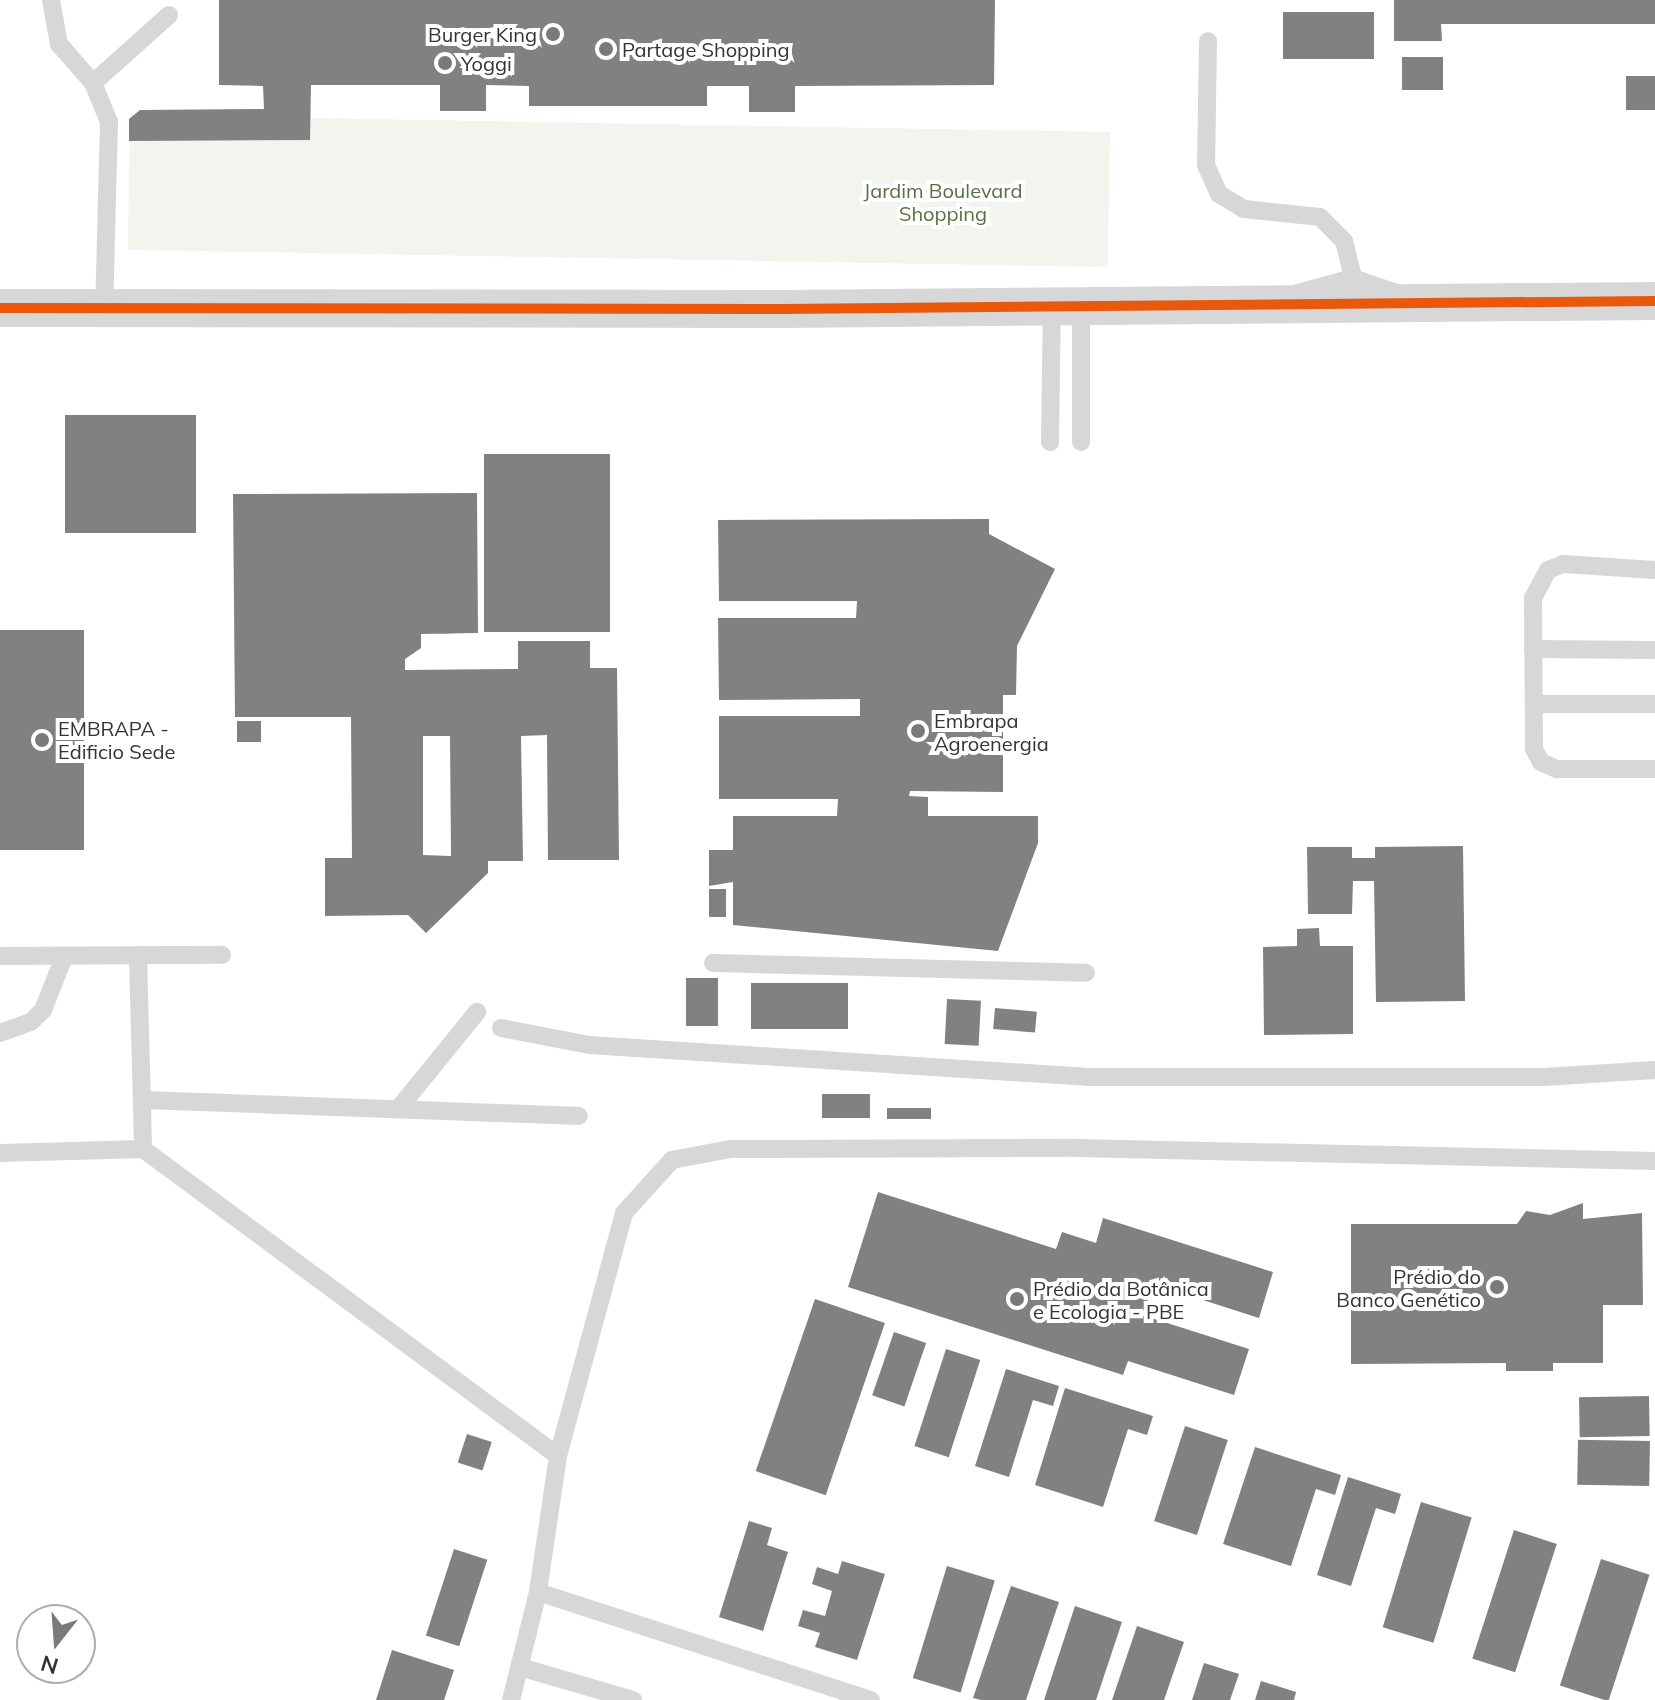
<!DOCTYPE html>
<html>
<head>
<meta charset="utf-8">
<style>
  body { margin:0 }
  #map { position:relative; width:1655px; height:1700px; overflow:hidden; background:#fff; font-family:Mulish,sans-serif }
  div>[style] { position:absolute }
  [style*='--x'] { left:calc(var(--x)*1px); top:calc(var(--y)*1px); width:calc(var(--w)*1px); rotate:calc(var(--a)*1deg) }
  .green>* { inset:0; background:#f1f5ed; transform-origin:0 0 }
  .building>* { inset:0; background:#818181; transform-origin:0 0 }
  .lane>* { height:18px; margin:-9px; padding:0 9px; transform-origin:9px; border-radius:9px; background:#d7d7d7 }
  .street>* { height:38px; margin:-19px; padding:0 19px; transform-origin:19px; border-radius:19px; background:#d7d7d7 }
  .cycleway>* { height:10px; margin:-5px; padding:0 5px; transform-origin:5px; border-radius:5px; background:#e8590c }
  .dots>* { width:22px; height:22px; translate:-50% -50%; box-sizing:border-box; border:4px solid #fff; border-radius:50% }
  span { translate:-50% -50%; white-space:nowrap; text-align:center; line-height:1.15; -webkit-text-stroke:8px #fff; paint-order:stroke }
  .poi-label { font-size:20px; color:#333 }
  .right { translate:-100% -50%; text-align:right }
  .left { translate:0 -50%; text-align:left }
  .park-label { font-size:20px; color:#56703f }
  .north { position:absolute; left:16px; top:1604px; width:80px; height:80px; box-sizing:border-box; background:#fff; border:2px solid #adadad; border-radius:50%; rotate:197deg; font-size:22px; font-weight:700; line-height:32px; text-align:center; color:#333 }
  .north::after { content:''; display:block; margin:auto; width:28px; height:36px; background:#7a7a7a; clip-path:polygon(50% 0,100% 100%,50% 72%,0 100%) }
</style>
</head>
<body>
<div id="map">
  <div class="green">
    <i style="left:1110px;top:132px;width:135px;height:980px;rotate:91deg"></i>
  </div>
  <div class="building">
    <i style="clip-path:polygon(219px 0,995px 0,994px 85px,795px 86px,795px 112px,749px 112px,749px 86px,707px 86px,707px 106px,529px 106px,529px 86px,486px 85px,486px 111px,440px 111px,440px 85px,311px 85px,310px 140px,129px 141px,129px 119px,140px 110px,264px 109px,263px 86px,219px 85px)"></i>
    <i style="clip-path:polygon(1394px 0,1655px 0,1655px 24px,1441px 24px,1442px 41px,1394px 41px)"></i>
    <i style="left:1283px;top:12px;width:91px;height:47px"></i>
    <i style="left:1402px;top:57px;width:41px;height:33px"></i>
    <i style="left:1655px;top:76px;width:34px;height:29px;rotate:90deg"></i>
    <i style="left:65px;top:415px;width:131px;height:118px"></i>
    <i style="left:610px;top:454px;width:178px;height:126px;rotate:90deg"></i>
    <i style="clip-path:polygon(evenodd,477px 493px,478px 633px,421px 634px,421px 648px,405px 659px,405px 670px,518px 669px,518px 641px,590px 641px,590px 668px,617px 668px,619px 860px,548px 860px,547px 735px,521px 736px,523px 861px,488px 861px,488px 873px,426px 933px,408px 915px,325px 916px,325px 858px,352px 858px,351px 717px,235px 717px,233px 494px,477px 493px,423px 736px,450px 736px,451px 856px,423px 855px,423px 736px)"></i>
    <i style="clip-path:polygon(989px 519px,989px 534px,1055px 569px,1017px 646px,1016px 695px,1003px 695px,1003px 792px,910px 791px,909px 796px,928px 797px,928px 816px,1038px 816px,1038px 843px,998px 951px,733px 925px,733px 882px,709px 886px,709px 850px,733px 850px,733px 816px,837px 816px,838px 799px,719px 799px,719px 716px,860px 716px,860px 699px,719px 700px,718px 618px,856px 618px,857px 601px,719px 601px,718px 520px)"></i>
    <i style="left:0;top:630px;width:84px;height:220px"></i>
    <i style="left:237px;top:721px;width:24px;height:21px"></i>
    <i style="clip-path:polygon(1463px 846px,1465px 1001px,1376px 1002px,1374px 881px,1353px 881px,1352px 914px,1308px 914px,1307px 847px,1352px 847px,1352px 858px,1375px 858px,1375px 847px)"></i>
    <i style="left:709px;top:889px;width:17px;height:28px"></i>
    <i style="clip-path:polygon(1319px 928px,1320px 946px,1353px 946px,1353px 1034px,1264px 1035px,1263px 947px,1297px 946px,1297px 929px)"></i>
    <i style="left:686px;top:978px;width:32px;height:48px"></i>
    <i style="left:751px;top:983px;width:97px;height:46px"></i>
    <i style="left:947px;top:999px;width:34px;height:45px;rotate:3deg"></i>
    <i style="left:995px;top:1008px;width:42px;height:21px;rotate:5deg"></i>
    <i style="left:870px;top:1094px;width:24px;height:48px;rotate:90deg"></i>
    <i style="left:887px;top:1108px;width:44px;height:11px"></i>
    <i style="clip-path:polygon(878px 1192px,1056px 1249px,1062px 1232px,1096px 1243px,1103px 1218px,1273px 1272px,1259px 1318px,1153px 1284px,1142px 1315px,1249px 1349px,1234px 1395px,1128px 1361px,1123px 1375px,848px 1287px)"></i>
    <i style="clip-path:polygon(1583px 1203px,1583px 1219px,1642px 1213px,1643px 1305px,1603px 1305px,1603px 1363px,1553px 1363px,1553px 1371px,1506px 1371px,1506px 1363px,1351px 1364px,1351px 1224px,1517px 1224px,1526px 1211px,1550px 1215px)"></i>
    <i style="left:815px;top:1299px;width:74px;height:182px;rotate:19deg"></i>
    <i style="left:894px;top:1332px;width:34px;height:67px;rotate:19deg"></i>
    <i style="left:946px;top:1349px;width:36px;height:102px;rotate:18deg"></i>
    <i style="clip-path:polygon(1006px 1369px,1059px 1386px,1053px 1406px,1033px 1400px,1009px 1477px,975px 1466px)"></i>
    <i style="clip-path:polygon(1065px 1388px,1153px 1416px,1147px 1435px,1128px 1429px,1103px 1507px,1035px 1485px)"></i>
    <i style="left:1649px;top:1396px;width:40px;height:70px;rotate:89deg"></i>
    <i style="left:1185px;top:1426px;width:45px;height:100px;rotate:18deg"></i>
    <i style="left:467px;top:1434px;width:26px;height:30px;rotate:18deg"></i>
    <i style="left:1650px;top:1441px;width:45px;height:72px;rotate:91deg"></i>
    <i style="clip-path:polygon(1255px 1447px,1341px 1475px,1335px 1495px,1316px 1489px,1291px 1566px,1223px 1544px)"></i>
    <i style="clip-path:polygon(1348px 1477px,1401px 1494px,1395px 1514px,1376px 1508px,1351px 1586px,1317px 1575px)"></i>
    <i style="left:1421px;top:1502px;width:53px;height:131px;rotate:17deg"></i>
    <i style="clip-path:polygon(749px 1521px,772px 1528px,767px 1545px,788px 1552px,763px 1631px,719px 1617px)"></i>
    <i style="left:1514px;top:1530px;width:45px;height:135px;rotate:18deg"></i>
    <i style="left:454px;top:1549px;width:35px;height:91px;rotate:18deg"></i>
    <i style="left:1601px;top:1559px;width:51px;height:133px;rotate:18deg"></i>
    <i style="clip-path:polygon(842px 1561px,885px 1574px,857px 1660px,815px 1647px,820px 1633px,798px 1626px,803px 1610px,825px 1616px,832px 1591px,812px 1584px,817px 1567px,838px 1574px)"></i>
    <i style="left:947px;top:1566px;width:50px;height:117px;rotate:17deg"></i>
    <i style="clip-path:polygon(1011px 1586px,1059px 1602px,1026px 1700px,981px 1700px,973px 1698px)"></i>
    <i style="clip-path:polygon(1075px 1606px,1122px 1622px,1096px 1700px,1044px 1700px)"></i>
    <i style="clip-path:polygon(1137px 1626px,1184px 1642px,1164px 1700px,1112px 1700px)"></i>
    <i style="clip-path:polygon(392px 1650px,454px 1670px,444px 1700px,376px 1700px)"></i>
    <i style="clip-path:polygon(1204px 1663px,1239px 1674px,1230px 1700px,1192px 1700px)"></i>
    <i style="clip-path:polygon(1261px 1681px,1296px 1692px,1294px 1700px,1255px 1700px)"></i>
  </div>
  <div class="lane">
    <i style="--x:51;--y:0;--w:45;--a:79.7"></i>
    <i style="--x:59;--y:44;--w:52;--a:48.9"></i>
    <i style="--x:93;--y:83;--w:42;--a:67.7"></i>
    <i style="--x:109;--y:122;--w:186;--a:91.5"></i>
    <i style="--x:1208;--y:41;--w:124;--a:90.9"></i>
    <i style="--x:1206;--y:165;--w:32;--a:66"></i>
    <i style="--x:1219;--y:194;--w:29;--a:31"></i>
    <i style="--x:1244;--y:209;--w:76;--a:6"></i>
    <i style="--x:1320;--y:217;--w:34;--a:45"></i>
    <i style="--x:1344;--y:241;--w:38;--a:76"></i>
    <i style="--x:1353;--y:278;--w:49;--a:19.2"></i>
    <i style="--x:93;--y:83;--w:102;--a:-41.8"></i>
    <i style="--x:1298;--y:293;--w:57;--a:-15.3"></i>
    <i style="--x:1050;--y:442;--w:136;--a:-89.2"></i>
    <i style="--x:1081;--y:442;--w:136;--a:-90"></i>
    <i style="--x:1655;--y:570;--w:92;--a:-176.3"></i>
    <i style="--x:1563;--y:564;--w:16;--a:158"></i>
    <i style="--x:1548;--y:570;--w:32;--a:118"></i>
    <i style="--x:1533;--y:598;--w:151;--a:89.6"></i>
    <i style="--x:1534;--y:749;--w:15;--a:62"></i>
    <i style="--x:1541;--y:762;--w:17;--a:24"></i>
    <i style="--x:1557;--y:769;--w:98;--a:0"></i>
    <i style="--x:1533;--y:649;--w:122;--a:0.5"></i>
    <i style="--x:1534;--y:704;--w:121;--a:0"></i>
    <i style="--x:138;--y:955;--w:194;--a:88.5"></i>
    <i style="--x:0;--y:956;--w:222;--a:-0.3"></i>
    <i style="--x:713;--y:963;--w:373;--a:1.5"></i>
    <i style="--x:501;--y:1028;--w:90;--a:10.9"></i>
    <i style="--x:589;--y:1045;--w:501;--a:3.66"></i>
    <i style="--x:1089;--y:1077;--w:455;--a:0"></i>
    <i style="--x:1544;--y:1077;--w:111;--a:-3.6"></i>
    <i style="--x:0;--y:1033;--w:33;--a:-20"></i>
    <i style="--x:31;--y:1022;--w:17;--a:-45"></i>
    <i style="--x:43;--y:1010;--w:57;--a:-68.4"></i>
    <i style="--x:144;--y:1100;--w:435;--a:2.1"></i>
    <i style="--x:399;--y:1108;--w:124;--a:-50.9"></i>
    <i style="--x:0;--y:1153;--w:143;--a:-1.6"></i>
    <i style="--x:143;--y:1149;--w:516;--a:36.49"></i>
    <i style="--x:558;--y:1456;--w:137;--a:98.4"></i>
    <i style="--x:538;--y:1592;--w:111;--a:104"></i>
    <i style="--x:558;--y:1456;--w:252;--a:-74.8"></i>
    <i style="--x:624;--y:1213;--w:72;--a:-47.8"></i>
    <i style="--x:672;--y:1160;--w:60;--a:-10.6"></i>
    <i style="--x:731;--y:1149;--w:346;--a:-0.2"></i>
    <i style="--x:1077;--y:1148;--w:578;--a:1.29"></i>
    <i style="--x:538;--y:1592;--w:350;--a:18"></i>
    <i style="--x:520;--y:1667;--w:118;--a:16.3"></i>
  </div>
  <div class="street">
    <i style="--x:0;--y:308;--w:782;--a:0.07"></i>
    <i style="--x:782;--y:309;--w:873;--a:-0.53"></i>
  </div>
  <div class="cycleway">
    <i style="--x:0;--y:308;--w:782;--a:0.07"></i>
    <i style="--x:782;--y:309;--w:873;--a:-0.53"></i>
  </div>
  <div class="dots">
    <i style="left:553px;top:34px;background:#7a7a7a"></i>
    <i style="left:606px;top:49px;background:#7a7a7a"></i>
    <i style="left:445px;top:63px;background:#7a7a7a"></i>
    <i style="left:918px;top:731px;background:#7a7a7a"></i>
    <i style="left:42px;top:740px;background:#7a7a7a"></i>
    <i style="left:1497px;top:1287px;background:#7a7a7a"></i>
    <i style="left:1017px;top:1299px;background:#7a7a7a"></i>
  </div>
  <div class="poi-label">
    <span class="right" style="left:537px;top:34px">Burger King</span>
    <span class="left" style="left:622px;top:49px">Partage Shopping</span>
    <span class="left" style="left:461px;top:63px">Yoggi</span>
    <span class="left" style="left:934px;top:732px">Embrapa<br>Agroenergia</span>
    <span class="left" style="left:58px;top:740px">EMBRAPA -<br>Edificio Sede</span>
    <span class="right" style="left:1481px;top:1288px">Prédio do<br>Banco Genético</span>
    <span class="left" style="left:1033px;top:1300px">Prédio da Botânica<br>e Ecologia - PBE</span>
  </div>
  <div class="park-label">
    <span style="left:943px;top:202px">Jardim Boulevard<br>Shopping</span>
  </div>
  <div class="north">N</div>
</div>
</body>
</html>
